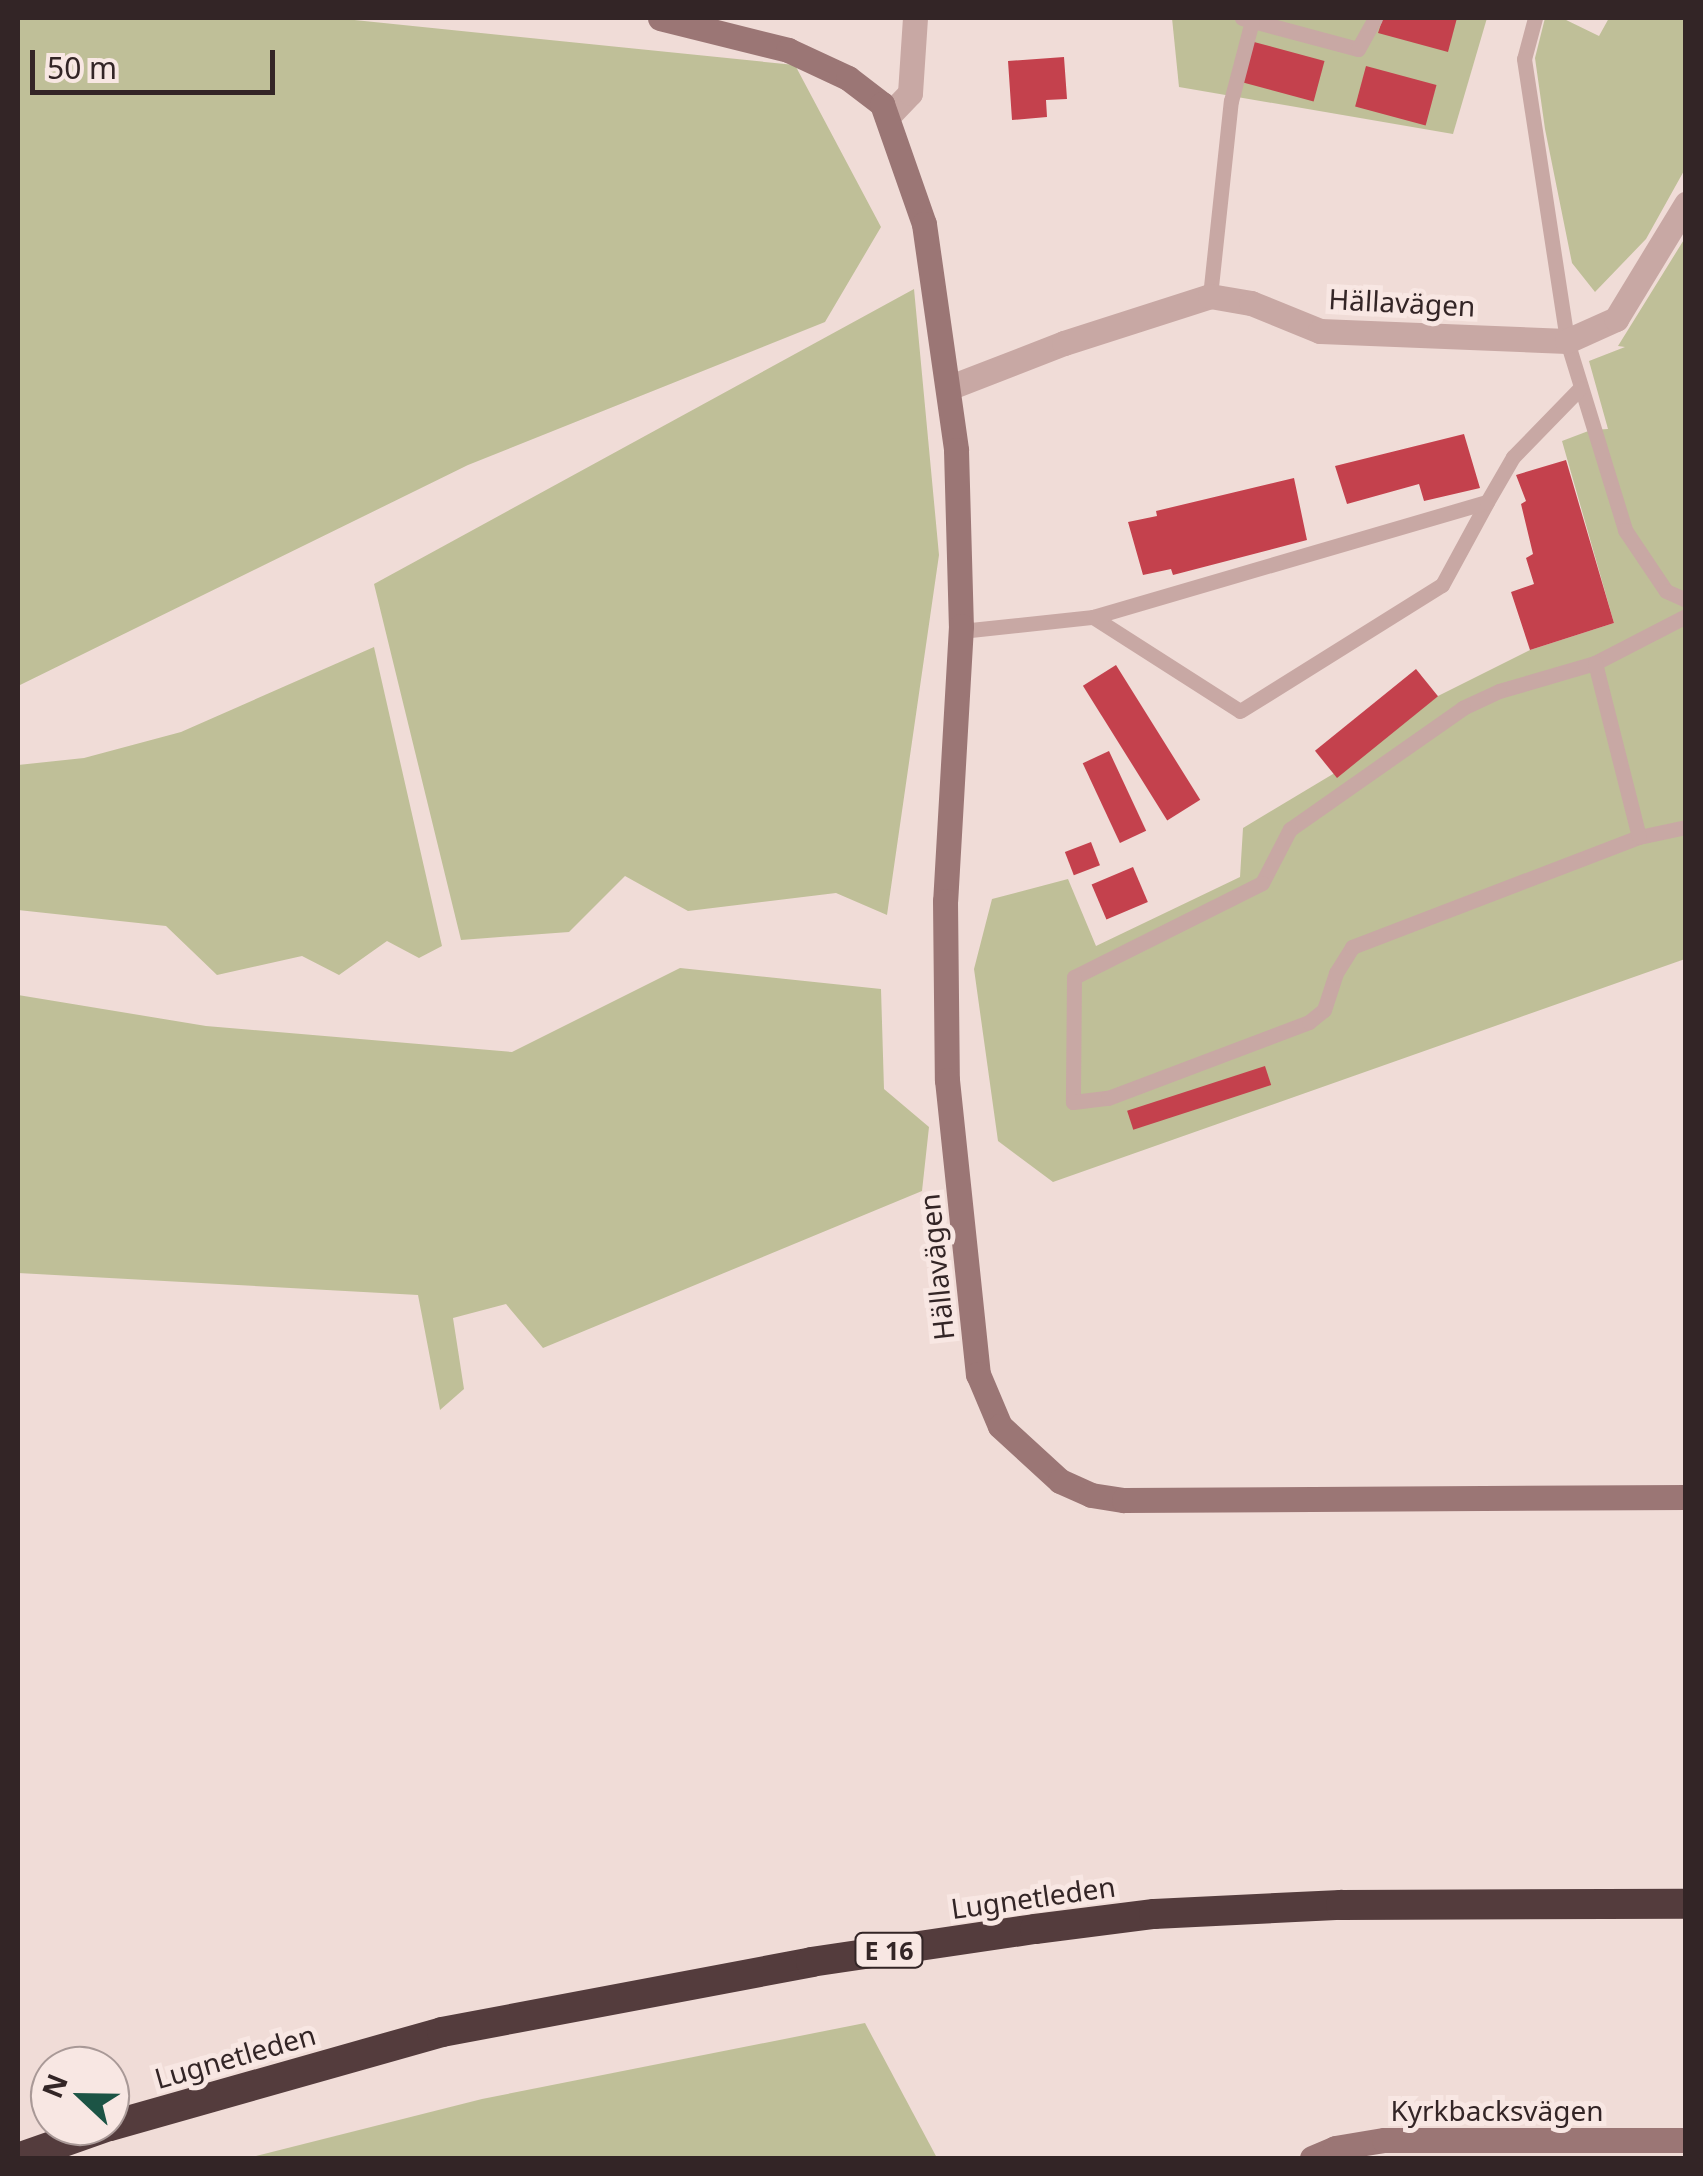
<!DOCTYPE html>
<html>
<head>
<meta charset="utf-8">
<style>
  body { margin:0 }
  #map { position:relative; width:1703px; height:2176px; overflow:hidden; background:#f0dcd7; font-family:"Noto Sans",sans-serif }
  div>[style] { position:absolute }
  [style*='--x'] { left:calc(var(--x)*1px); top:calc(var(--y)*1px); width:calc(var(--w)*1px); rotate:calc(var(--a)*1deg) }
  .green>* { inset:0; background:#bfbf98 }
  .building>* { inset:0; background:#c4414d; transform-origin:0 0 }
  .lane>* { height:15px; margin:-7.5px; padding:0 7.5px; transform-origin:7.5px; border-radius:7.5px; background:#c8a8a4 }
  .street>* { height:25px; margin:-12.5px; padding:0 12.5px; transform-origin:12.5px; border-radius:12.5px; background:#c8a8a4 }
  .secondary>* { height:25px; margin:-12.5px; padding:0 12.5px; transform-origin:12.5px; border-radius:12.5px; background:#9b7675 }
  .highway>* { height:30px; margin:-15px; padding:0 15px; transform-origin:15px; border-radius:15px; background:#543c3d }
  span { translate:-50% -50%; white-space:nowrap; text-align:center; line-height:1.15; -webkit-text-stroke:10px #f8e7e3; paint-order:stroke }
  .shield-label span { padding:2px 8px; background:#f8e7e3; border:2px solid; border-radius:8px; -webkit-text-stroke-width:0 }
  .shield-label { font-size:25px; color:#332526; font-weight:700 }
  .street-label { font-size:28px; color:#332526 }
  .frame { position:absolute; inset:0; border:20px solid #332526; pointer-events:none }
  .north { position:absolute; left:30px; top:2046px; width:100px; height:100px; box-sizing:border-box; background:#f8e7e3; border:2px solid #a99997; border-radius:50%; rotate:292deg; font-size:28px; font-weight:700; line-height:40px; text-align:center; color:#332526 }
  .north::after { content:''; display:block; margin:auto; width:35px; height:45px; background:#1c5445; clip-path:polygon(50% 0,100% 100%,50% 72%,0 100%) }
  .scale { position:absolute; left:30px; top:50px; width:245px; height:45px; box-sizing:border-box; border:5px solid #332526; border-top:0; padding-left:12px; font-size:30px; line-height:35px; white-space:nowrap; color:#332526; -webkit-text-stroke:8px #f8e7e3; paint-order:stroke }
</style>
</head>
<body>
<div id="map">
  <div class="green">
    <i style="clip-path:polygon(18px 18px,335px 18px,795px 65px,881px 227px,825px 322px,468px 465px,18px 686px)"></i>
    <i style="clip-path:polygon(1172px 18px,1487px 18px,1453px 134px,1179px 87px)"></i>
    <i style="clip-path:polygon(1545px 18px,1562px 18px,1599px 36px,1609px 18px,1685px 18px,1685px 169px,1646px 239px,1595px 292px,1572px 263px,1545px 129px,1535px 58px)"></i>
    <i style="clip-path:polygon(1685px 238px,1685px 959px,1053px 1182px,998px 1141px,974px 969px,992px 899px,1068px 879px,1096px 946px,1240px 877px,1243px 828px,1333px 774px,1438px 696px,1530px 650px,1614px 623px,1562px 441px,1591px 430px,1608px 429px,1589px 361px,1625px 347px,1618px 346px)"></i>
    <i style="clip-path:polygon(914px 289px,939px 555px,887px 915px,836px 893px,688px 911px,625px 876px,569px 932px,461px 940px,374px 584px)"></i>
    <i style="clip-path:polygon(374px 647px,442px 946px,419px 958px,387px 941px,339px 975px,302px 956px,217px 975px,166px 926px,18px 910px,18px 765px,84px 758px,181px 732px)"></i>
    <i style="clip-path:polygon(680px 968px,881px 989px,884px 1089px,929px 1127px,922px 1191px,543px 1348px,506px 1304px,453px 1318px,464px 1389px,440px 1410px,418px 1295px,18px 1273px,18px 995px,206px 1026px,512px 1052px)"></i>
    <i style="clip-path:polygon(865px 2023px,937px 2158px,248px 2158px,482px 2099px)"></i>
  </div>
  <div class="building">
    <i style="clip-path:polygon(1383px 18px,1457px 18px,1448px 52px,1378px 33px)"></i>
    <i style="left:1254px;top:42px;width:73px;height:42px;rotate:15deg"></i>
    <i style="clip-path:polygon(1064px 57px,1067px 99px,1046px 100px,1047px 117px,1012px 120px,1008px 61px)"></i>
    <i style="left:1366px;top:66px;width:73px;height:42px;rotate:15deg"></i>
    <i style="clip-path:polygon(1464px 434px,1480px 488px,1424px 501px,1419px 484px,1347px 504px,1335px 466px)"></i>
    <i style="clip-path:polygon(1566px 460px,1614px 623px,1530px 650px,1511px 592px,1534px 584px,1526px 558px,1533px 554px,1521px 504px,1526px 501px,1516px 475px)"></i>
    <i style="clip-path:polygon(1294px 478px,1307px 540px,1173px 575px,1171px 569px,1143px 575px,1128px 522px,1157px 516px,1156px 511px)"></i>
    <i style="left:1116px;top:665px;width:159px;height:39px;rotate:58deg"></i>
    <i style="left:1416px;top:669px;width:35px;height:130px;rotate:51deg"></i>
    <i style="left:1109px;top:751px;width:88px;height:29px;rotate:65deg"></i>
    <i style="left:1091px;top:842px;width:25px;height:28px;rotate:69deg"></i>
    <i style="left:1133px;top:867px;width:38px;height:45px;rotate:67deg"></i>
    <i style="left:1265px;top:1066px;width:20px;height:145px;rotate:72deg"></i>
  </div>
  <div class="lane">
    <i style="--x:1242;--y:18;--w:120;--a:15"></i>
    <i style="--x:1358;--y:49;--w:35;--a:-61"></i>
    <i style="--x:1535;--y:18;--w:42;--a:105"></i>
    <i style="--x:1524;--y:59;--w:285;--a:81.3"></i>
    <i style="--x:1567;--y:341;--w:198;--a:72.9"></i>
    <i style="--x:1625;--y:530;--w:73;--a:56.1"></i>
    <i style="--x:1666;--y:591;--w:22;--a:24"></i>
    <i style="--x:1210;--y:296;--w:196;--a:-83.9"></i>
    <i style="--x:1231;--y:101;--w:83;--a:-75.3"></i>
    <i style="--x:1686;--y:616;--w:102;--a:152.7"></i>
    <i style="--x:1595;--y:663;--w:100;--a:163.7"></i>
    <i style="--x:1499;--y:691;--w:40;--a:155"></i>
    <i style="--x:1463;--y:708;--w:211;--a:145"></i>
    <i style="--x:1290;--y:829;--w:61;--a:117.4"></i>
    <i style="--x:1262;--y:883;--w:210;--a:153.4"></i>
    <i style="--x:1074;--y:977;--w:125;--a:90.5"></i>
    <i style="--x:1073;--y:1102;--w:35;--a:-7"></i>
    <i style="--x:1108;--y:1098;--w:215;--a:-20.7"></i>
    <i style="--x:1309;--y:1022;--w:19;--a:-39"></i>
    <i style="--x:1324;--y:1010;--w:39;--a:-72"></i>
    <i style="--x:1336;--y:973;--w:31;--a:-58"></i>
    <i style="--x:1352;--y:947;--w:307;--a:-21"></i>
    <i style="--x:1639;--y:837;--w:48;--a:-12"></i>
    <i style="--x:1093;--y:617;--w:174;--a:32.6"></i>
    <i style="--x:1240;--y:711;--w:238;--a:-32"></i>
    <i style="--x:1442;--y:585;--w:94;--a:-61.5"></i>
    <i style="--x:961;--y:631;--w:133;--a:-6.1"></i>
    <i style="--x:1093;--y:617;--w:410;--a:-16.3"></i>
    <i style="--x:1487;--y:502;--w:52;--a:-60"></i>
    <i style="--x:1513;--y:457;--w:96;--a:-45.8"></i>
    <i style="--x:1595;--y:663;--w:179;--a:75.8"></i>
  </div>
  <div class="street">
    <i style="--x:889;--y:115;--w:30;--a:-46"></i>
    <i style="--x:910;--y:93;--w:75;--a:-86.2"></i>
    <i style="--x:948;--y:388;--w:124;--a:-21.2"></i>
    <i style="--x:1064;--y:343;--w:153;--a:-17.8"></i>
    <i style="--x:1210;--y:296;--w:42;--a:9.7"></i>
    <i style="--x:1251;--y:303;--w:74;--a:22.1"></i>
    <i style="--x:1320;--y:331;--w:247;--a:2.3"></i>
    <i style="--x:1567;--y:341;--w:54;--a:-24.2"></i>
    <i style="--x:1616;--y:319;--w:135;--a:-58.7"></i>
  </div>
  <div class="secondary">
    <i style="--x:660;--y:18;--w:132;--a:14"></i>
    <i style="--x:788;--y:50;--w:66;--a:25"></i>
    <i style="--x:848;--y:78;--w:43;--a:37.4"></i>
    <i style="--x:882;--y:104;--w:127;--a:70.7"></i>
    <i style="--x:924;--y:224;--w:228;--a:81.9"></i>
    <i style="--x:956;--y:450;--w:176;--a:88.4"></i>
    <i style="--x:961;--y:626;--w:275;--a:93.3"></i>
    <i style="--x:945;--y:901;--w:179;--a:89.4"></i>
    <i style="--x:947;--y:1080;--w:296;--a:84"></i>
    <i style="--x:978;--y:1374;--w:56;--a:67.1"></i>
    <i style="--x:1000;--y:1426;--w:81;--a:42.5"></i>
    <i style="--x:1060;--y:1481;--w:34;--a:24"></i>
    <i style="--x:1091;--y:1495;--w:33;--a:9"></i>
    <i style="--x:1124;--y:1500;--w:562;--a:-0.31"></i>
    <i style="--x:1312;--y:2158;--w:25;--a:-23"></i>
    <i style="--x:1335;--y:2148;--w:50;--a:-9.3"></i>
    <i style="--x:1384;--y:2140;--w:302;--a:0"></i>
  </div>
  <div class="highway">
    <i style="--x:110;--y:2126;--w:345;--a:-15.8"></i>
    <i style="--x:442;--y:2032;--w:376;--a:-10.7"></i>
    <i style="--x:811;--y:1962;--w:226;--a:-8.4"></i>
    <i style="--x:1035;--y:1929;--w:120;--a:-7.2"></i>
    <i style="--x:1154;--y:1914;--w:187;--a:-2.8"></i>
    <i style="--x:1341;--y:1905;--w:345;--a:-0.2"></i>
    <i style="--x:18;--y:2158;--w:96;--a:-19.4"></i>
  </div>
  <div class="shield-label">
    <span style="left:889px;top:1950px">E 16</span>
  </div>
  <div class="street-label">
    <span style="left:1402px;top:302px;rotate:3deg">Hällavägen</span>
    <span style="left:936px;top:1267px;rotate:-96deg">Hällavägen</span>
    <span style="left:1033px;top:1897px;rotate:-8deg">Lugnetleden</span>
    <span style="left:235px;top:2056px;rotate:-16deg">Lugnetleden</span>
    <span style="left:1497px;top:2110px">Kyrkbacksvägen</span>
  </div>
  <div class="frame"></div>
  <div class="north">N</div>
  <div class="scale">50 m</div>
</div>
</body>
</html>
